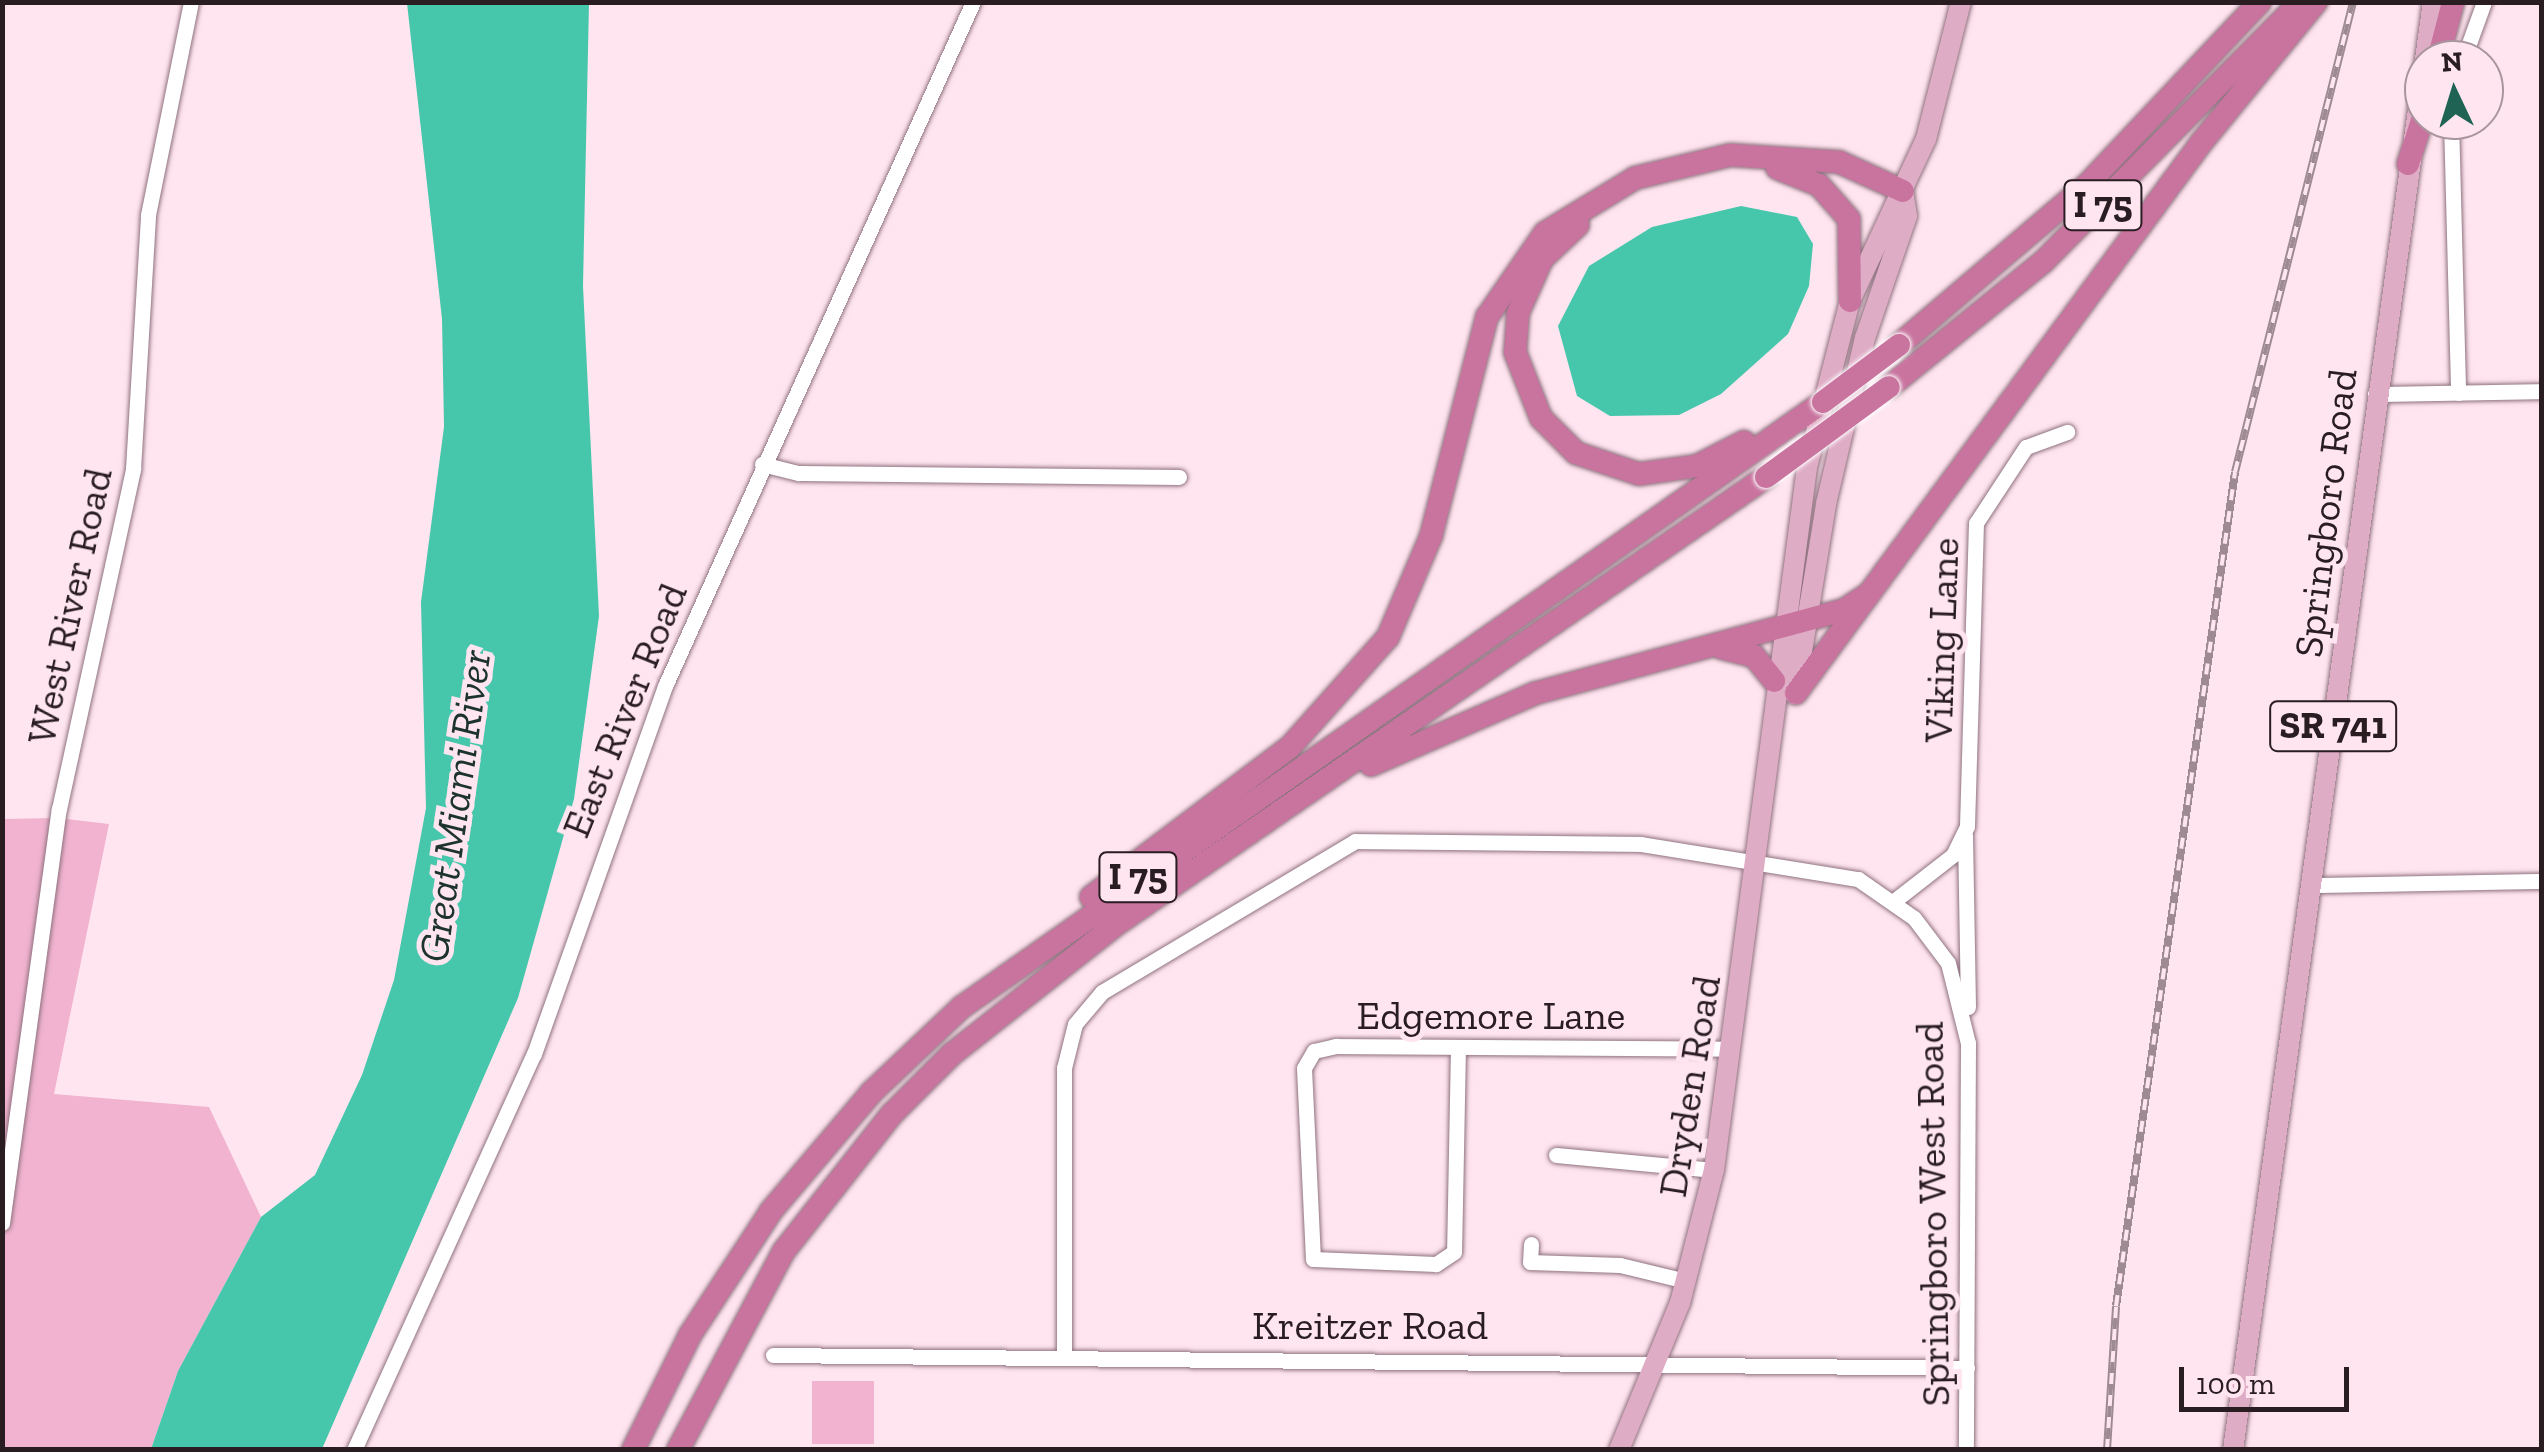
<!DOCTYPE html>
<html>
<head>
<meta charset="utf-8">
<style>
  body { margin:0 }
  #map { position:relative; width:2544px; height:1452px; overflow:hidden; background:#ffe5f0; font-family:"Zilla Slab",serif }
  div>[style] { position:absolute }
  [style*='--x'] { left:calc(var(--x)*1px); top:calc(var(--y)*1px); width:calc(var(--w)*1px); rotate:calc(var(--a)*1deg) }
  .green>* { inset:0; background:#f1b3d0; transform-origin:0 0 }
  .water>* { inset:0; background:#46c7ac }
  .roads { filter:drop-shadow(0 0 2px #8f727f) drop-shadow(0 0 2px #8f727f) }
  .minor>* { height:15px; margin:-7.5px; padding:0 7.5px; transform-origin:7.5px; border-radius:7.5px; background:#fff }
  .major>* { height:20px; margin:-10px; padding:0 10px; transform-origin:10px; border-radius:10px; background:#dfacc5 }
  .highway>* { height:22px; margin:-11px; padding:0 11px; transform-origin:11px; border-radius:11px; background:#c9749f }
  .rail>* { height:8px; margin-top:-4px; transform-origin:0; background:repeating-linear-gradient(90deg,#ffe5f0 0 11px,#9e8a93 0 22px); box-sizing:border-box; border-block:2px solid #9e8a93 }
  .bridges { filter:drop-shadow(0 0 2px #fff) drop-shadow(0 0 2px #fff) }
  .highway-bridge>* { height:22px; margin:-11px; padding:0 11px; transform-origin:11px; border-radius:11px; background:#c9749f }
  span { translate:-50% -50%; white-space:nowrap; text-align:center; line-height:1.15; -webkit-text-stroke:10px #ffe5f0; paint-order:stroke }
  .shield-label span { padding:2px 8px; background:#ffe5f0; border:2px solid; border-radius:8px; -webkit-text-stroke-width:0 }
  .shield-label { font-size:38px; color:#291d22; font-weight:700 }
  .street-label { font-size:40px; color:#291d22 }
  .water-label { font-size:42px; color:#1c322c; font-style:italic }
  .frame { position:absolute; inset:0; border:5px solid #291d22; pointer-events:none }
  .north { position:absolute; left:2404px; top:40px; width:100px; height:100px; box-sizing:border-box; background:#ffe5f0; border:2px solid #a9959e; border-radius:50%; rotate:356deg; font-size:28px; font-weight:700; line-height:40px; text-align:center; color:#291d22 }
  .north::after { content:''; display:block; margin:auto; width:35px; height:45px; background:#1e6354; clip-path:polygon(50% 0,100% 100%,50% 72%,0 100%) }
  .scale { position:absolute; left:2179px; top:1367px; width:170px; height:45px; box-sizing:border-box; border:5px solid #291d22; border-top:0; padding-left:12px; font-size:30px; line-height:35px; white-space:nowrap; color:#291d22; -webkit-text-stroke:8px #ffe5f0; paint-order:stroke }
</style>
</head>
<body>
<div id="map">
  <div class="green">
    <i style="clip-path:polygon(58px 818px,109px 824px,54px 1094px,209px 1107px,261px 1217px,178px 1371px,151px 1449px,3px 1449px,2px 819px)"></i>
    <i style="left:874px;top:1381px;width:63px;height:62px;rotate:90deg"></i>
  </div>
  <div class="water">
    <i style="clip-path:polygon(407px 3px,589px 3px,583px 286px,599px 616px,574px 799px,518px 998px,322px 1449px,151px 1449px,178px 1371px,261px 1217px,315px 1175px,362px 1075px,394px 980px,426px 808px,421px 602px,444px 427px,442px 319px)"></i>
    <i style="clip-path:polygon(1741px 206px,1797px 217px,1813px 244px,1809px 286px,1788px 334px,1721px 394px,1679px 415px,1610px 416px,1577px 396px,1558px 326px,1589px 266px,1652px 227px)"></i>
  </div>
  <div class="roads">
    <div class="minor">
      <i style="--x:2463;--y:60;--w:62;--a:-70.1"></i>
      <i style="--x:2451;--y:120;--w:273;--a:88.5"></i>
      <i style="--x:2375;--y:394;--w:167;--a:-1"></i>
      <i style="--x:762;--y:464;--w:38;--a:14"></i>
      <i style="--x:799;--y:473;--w:380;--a:0.6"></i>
      <i style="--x:1965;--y:835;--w:172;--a:89"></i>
      <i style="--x:2313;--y:885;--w:229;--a:-1"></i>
      <i style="--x:1894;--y:901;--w:75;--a:-37.9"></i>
      <i style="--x:1953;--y:855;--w:32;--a:-64"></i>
      <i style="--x:1967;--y:826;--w:303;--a:-88.3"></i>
      <i style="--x:1976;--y:523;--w:91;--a:-56.7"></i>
      <i style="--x:2026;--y:447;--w:44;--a:-20.1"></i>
      <i style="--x:1458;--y:1047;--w:205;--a:91.1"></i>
      <i style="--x:1454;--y:1252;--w:22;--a:146"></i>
      <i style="--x:1436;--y:1264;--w:123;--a:-177.7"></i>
      <i style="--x:1313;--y:1259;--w:191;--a:-92.7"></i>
      <i style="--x:1304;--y:1068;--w:20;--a:-60"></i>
      <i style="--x:1314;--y:1051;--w:23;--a:-13"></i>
      <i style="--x:1336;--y:1046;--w:395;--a:0.4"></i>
      <i style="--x:1556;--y:1155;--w:159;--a:5.4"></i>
      <i style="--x:2;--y:1223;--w:418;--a:-82.2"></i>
      <i style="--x:59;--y:809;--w:348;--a:-77.7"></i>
      <i style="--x:133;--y:469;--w:254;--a:-86.6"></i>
      <i style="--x:148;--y:215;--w:217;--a:-78.6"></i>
      <i style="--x:1531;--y:1244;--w:18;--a:93"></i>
      <i style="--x:1530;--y:1262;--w:90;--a:1.9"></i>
      <i style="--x:1620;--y:1265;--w:68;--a:13.6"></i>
      <i style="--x:773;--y:1355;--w:1194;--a:0.62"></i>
      <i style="--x:1064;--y:1356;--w:288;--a:-90"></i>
      <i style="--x:1064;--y:1068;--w:45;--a:-76"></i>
      <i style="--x:1075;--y:1024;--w:42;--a:-49.8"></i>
      <i style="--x:1102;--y:992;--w:295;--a:-30.8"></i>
      <i style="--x:1355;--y:841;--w:286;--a:0.6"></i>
      <i style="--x:1641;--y:844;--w:220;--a:9.2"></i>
      <i style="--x:1858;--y:879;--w:68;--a:34.9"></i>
      <i style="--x:1914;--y:918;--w:56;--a:52.9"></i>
      <i style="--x:1948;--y:963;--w:82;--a:76"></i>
      <i style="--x:1968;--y:1043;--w:407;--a:90.3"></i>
      <i style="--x:354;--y:1450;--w:435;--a:-65.6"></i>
      <i style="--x:534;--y:1054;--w:391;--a:-70.4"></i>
      <i style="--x:665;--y:686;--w:750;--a:-65.76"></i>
    </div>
    <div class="major">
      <i style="--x:1795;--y:694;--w:193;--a:-80.7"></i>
      <i style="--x:1826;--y:504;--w:171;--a:-76.8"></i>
      <i style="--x:1865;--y:338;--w:129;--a:-71"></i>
      <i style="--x:1907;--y:216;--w:25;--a:-99"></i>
      <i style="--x:1619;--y:1450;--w:159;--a:-67.5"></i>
      <i style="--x:1680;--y:1303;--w:137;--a:-75.7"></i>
      <i style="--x:1714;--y:1170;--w:709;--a:-82.46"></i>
      <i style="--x:1807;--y:467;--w:171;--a:-75.5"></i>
      <i style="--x:1850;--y:301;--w:179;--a:-64.9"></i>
      <i style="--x:1926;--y:139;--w:141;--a:-75.7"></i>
      <i style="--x:2233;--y:1450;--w:1462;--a:-82.14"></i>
    </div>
    <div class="highway">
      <i style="--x:2438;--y:60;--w:60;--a:-75.5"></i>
      <i style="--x:2408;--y:164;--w:52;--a:-72.3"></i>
      <i style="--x:1777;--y:168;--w:45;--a:22"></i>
      <i style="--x:1819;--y:185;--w:45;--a:48.6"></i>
      <i style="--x:1849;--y:219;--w:82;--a:89.3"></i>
      <i style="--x:1578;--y:225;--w:50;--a:136.6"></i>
      <i style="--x:1542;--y:259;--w:59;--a:114"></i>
      <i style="--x:1518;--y:313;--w:39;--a:94"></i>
      <i style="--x:1515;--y:352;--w:71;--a:68.5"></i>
      <i style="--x:1541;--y:418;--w:49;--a:45"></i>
      <i style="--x:1576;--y:453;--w:66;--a:18.4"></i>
      <i style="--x:1639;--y:474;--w:59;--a:-7.9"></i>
      <i style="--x:1697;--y:466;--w:53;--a:-27.1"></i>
      <i style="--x:1899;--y:345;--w:245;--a:-40.4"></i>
      <i style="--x:2086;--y:186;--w:253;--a:-46.6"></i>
      <i style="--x:1889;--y:387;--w:200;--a:-39.1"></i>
      <i style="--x:2044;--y:261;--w:361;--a:-45.3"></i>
      <i style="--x:1722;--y:648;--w:33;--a:14"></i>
      <i style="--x:1754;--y:656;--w:32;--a:51"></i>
      <i style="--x:1796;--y:693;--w:683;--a:-53.63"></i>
      <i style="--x:2201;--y:143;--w:182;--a:-50.8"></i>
      <i style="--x:1371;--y:765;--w:180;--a:-23.6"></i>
      <i style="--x:1536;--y:693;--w:319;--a:-15.1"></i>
      <i style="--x:1844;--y:610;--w:27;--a:-33"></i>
      <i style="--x:1091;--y:897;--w:249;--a:-37"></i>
      <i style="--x:1290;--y:747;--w:147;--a:-48.3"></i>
      <i style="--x:1388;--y:637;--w:110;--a:-66.9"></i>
      <i style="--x:1431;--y:536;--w:226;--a:-75.7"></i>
      <i style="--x:1487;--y:317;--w:102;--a:-55.4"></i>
      <i style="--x:1545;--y:233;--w:105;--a:-31.4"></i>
      <i style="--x:1635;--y:178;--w:98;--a:-13.6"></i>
      <i style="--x:1730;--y:155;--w:109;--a:3.7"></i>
      <i style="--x:1839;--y:162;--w:70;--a:24.4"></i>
      <i style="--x:633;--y:1450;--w:128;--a:-63.6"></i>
      <i style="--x:690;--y:1335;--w:148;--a:-56.8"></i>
      <i style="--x:771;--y:1211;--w:156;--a:-49.7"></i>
      <i style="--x:872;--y:1092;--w:124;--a:-43.4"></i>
      <i style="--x:962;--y:1007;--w:1052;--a:-35.09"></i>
      <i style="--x:678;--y:1450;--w:225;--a:-62"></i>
      <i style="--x:784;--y:1251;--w:174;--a:-51.8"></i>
      <i style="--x:892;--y:1114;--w:85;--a:-45"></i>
      <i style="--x:952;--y:1054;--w:206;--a:-38.3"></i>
      <i style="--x:1114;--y:926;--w:792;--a:-34.55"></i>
    </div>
  </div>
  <div class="rail">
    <i style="--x:2107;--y:1450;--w:144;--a:-86.4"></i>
    <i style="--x:2116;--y:1306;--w:842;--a:-81.88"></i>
    <i style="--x:2235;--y:472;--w:485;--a:-75.9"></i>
  </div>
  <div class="bridges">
    <div class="highway-bridge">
      <i style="--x:1823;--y:402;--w:95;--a:-36.9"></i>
      <i style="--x:1766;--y:477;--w:152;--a:-36.2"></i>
    </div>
  </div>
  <div class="shield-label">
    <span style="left:2103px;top:205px">I 75</span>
    <span style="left:2333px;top:726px">SR 741</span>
    <span style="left:1138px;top:877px">I 75</span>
  </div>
  <div class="street-label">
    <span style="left:2325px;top:513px;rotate:-83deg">Springboro Road</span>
    <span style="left:69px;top:606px;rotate:-78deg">West River Road</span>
    <span style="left:1941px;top:640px;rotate:-88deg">Viking Lane</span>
    <span style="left:624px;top:710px;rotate:-68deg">East River Road</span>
    <span style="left:1491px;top:1015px">Edgemore Lane</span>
    <span style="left:1689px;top:1086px;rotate:-81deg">Dryden Road</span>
    <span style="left:1932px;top:1214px;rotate:-91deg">Springboro West Road</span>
    <span style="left:1370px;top:1325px">Kreitzer Road</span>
  </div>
  <div class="water-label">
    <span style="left:455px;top:806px;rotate:-82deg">Great Miami River</span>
  </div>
  <div class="frame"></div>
  <div class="north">N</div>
  <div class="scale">100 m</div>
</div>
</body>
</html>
